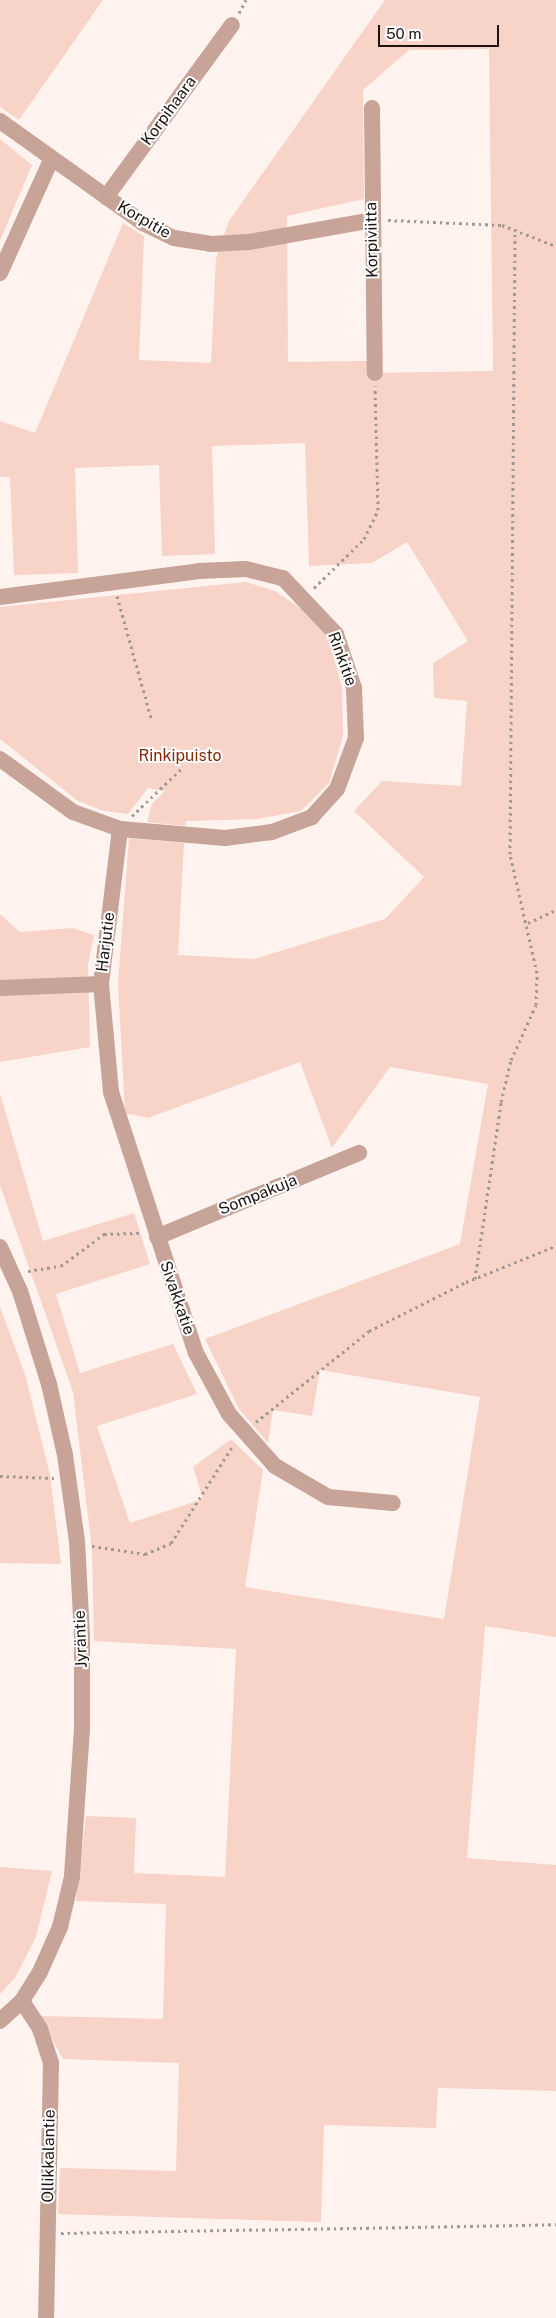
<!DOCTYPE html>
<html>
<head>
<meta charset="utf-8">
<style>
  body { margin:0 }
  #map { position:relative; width:556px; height:2318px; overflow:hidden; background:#fff3ef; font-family:"Public Sans",sans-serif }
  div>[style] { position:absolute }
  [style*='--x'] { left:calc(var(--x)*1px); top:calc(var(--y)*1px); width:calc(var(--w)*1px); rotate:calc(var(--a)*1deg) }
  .green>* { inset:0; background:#f8d3c7 }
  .path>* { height:3px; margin-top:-1.5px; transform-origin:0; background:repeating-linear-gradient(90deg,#a09692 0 2.5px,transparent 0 6.5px) }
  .street>* { height:16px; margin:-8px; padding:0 8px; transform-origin:8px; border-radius:8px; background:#c7a398 }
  span { translate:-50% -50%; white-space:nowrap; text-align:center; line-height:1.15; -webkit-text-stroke:4px #fff; paint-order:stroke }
  .street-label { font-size:16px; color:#1d1411 }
  .park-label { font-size:16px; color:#842908 }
  .scale { position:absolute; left:378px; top:25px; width:121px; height:22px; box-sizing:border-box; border:2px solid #1d1411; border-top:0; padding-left:6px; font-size:15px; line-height:18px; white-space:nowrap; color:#1d1411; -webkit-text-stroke:4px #fff; paint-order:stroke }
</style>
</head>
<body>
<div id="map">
  <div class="green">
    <i style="clip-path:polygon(0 0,103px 0,19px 120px,0 107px)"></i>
    <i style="clip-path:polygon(evenodd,385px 0,556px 0,556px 1637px,485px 1626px,467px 1858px,556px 1865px,556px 2091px,438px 2088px,436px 2128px,324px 2125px,321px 2222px,58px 2214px,60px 2168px,176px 2171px,179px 2063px,63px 2059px,40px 2016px,163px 2019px,166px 1904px,76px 1901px,86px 1816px,136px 1818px,134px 1873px,225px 1877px,236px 1649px,94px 1641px,92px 1550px,73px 1392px,0 1185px,0 1093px,43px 1241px,134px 1213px,150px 1264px,56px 1294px,80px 1373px,173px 1344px,197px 1394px,97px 1426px,130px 1523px,203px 1499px,193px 1467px,231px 1439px,263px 1470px,245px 1587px,444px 1619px,480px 1397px,320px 1370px,312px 1416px,273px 1410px,268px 1443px,239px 1409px,205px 1339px,460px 1244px,488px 1084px,390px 1067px,332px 1148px,300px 1062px,148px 1118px,125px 1113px,118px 983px,129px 838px,184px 843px,178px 955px,254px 959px,385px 919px,424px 877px,354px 811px,382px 781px,461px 786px,467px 701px,434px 698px,433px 663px,468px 641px,407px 542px,372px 563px,309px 566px,305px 443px,212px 446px,215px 554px,162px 556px,159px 465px,75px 468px,78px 573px,14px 575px,10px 477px,0 477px,0 421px,35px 433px,123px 223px,144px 236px,139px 360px,211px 363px,216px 258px,229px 221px,385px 0,489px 49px,493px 371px,368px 373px,367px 361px,288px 362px,287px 216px,364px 199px,363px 90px,409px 50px,489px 49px)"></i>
    <i style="clip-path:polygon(0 139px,32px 165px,0 241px)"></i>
    <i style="clip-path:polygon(246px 582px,275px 591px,303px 610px,328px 636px,342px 687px,343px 736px,329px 783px,301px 811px,257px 819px,186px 821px,185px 826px,147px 822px,152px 804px,165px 791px,148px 788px,128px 814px,104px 811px,78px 801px,0 739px,0 607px)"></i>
    <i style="clip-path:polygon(0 914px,20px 932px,73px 928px,94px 935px,88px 964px,90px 1047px,0 1062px)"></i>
    <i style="clip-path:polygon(0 1307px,25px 1374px,50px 1475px,61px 1564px,0 1563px)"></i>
    <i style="clip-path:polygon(0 1867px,52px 1871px,36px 1937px,15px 1978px,0 1994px)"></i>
  </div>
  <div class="path">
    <i style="--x:239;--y:13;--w:15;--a:-62"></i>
    <i style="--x:388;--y:220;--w:114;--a:2.5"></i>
    <i style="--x:502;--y:225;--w:58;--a:21.3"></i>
    <i style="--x:314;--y:588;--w:70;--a:-44.4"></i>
    <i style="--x:364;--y:539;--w:32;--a:-64"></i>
    <i style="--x:378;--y:510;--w:124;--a:-91.4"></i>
    <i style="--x:117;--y:596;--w:130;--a:74.4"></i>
    <i style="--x:132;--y:816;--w:69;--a:-43.8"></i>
    <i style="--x:528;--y:923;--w:31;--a:-25"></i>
    <i style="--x:28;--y:1271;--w:33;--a:-9"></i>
    <i style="--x:61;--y:1266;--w:54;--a:-36.7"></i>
    <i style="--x:104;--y:1234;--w:38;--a:-2"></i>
    <i style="--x:475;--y:1279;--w:179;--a:-81.6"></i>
    <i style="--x:501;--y:1102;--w:43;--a:-76.6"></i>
    <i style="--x:511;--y:1060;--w:60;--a:-65.6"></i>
    <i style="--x:536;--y:1005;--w:32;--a:-88"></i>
    <i style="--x:537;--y:973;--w:122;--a:-102.8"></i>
    <i style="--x:510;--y:854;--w:624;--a:-89.54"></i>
    <i style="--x:256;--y:1422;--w:145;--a:-38.8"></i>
    <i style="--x:369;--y:1331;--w:109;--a:-26.8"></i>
    <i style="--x:466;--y:1282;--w:97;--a:-21.8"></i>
    <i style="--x:0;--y:1476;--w:54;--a:2.1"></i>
    <i style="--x:92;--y:1546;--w:54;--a:8.6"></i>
    <i style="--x:145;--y:1554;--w:28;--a:-23"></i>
    <i style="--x:171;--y:1543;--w:117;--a:-57.5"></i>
    <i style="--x:61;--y:2233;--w:495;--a:-1"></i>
  </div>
  <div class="street">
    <i style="--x:372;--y:108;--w:265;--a:89.4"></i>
    <i style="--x:0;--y:121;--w:176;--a:35.5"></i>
    <i style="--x:143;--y:223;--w:34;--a:26"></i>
    <i style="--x:174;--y:238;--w:36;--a:9"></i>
    <i style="--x:210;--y:244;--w:39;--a:-3"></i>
    <i style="--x:249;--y:242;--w:125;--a:-10.1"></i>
    <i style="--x:106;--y:197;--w:213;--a:-53.8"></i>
    <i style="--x:0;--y:273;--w:124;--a:-65.7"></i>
    <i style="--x:0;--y:597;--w:201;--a:-7.4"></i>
    <i style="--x:199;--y:571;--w:47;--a:-2.4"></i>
    <i style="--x:246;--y:569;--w:38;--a:14"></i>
    <i style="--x:283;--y:578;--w:77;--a:46.6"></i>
    <i style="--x:336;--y:634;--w:57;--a:71.6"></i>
    <i style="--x:354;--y:688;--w:50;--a:87.7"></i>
    <i style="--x:356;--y:738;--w:54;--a:110.4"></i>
    <i style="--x:337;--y:789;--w:38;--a:132"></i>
    <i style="--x:312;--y:817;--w:43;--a:159.4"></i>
    <i style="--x:272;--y:832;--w:47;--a:172.7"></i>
    <i style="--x:225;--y:838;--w:105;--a:-175.1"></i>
    <i style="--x:120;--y:829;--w:50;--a:-160.1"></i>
    <i style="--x:73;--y:812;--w:90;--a:-144"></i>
    <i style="--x:120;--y:829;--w:156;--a:97"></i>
    <i style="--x:101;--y:984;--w:108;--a:84.7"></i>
    <i style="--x:111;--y:1092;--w:274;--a:72"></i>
    <i style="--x:196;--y:1353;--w:69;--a:61.6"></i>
    <i style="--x:229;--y:1414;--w:69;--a:48.5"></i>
    <i style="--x:275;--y:1466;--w:61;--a:30.3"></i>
    <i style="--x:328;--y:1497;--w:65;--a:5.3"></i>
    <i style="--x:0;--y:988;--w:101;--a:-2.3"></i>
    <i style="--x:157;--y:1237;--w:219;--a:-22.6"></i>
    <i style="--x:0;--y:1247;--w:48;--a:65.6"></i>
    <i style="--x:20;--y:1291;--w:97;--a:72.7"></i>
    <i style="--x:49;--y:1384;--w:73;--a:77.3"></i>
    <i style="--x:65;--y:1455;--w:87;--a:82.1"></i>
    <i style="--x:77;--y:1541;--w:96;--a:87"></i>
    <i style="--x:82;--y:1637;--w:92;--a:90"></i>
    <i style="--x:82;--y:1729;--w:148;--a:93.9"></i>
    <i style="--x:72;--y:1877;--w:51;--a:103.5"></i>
    <i style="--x:60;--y:1927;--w:49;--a:114"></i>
    <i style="--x:40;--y:1972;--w:34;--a:122"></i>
    <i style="--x:22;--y:2001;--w:30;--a:138"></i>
    <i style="--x:22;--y:2001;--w:33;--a:57"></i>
    <i style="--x:40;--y:2029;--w:35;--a:72"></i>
    <i style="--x:51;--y:2062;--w:256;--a:91.1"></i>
  </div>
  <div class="street-label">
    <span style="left:169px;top:111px;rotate:-54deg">Korpihaara</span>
    <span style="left:144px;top:220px;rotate:30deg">Korpitie</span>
    <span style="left:372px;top:240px;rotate:-91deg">Korpiviitta</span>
    <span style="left:342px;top:659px;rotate:70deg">Rinkitie</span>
    <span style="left:106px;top:942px;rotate:-83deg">Harjutie</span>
    <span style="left:258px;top:1195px;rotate:-22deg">Sompakuja</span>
    <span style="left:177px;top:1298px;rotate:71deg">Sivakkatie</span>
    <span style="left:81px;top:1639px;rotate:-92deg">Jyräntie</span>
    <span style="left:49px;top:2156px;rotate:-89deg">Ollikkalantie</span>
  </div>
  <div class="park-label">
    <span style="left:180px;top:756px">Rinkipuisto</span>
  </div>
  <div class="scale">50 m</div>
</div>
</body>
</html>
